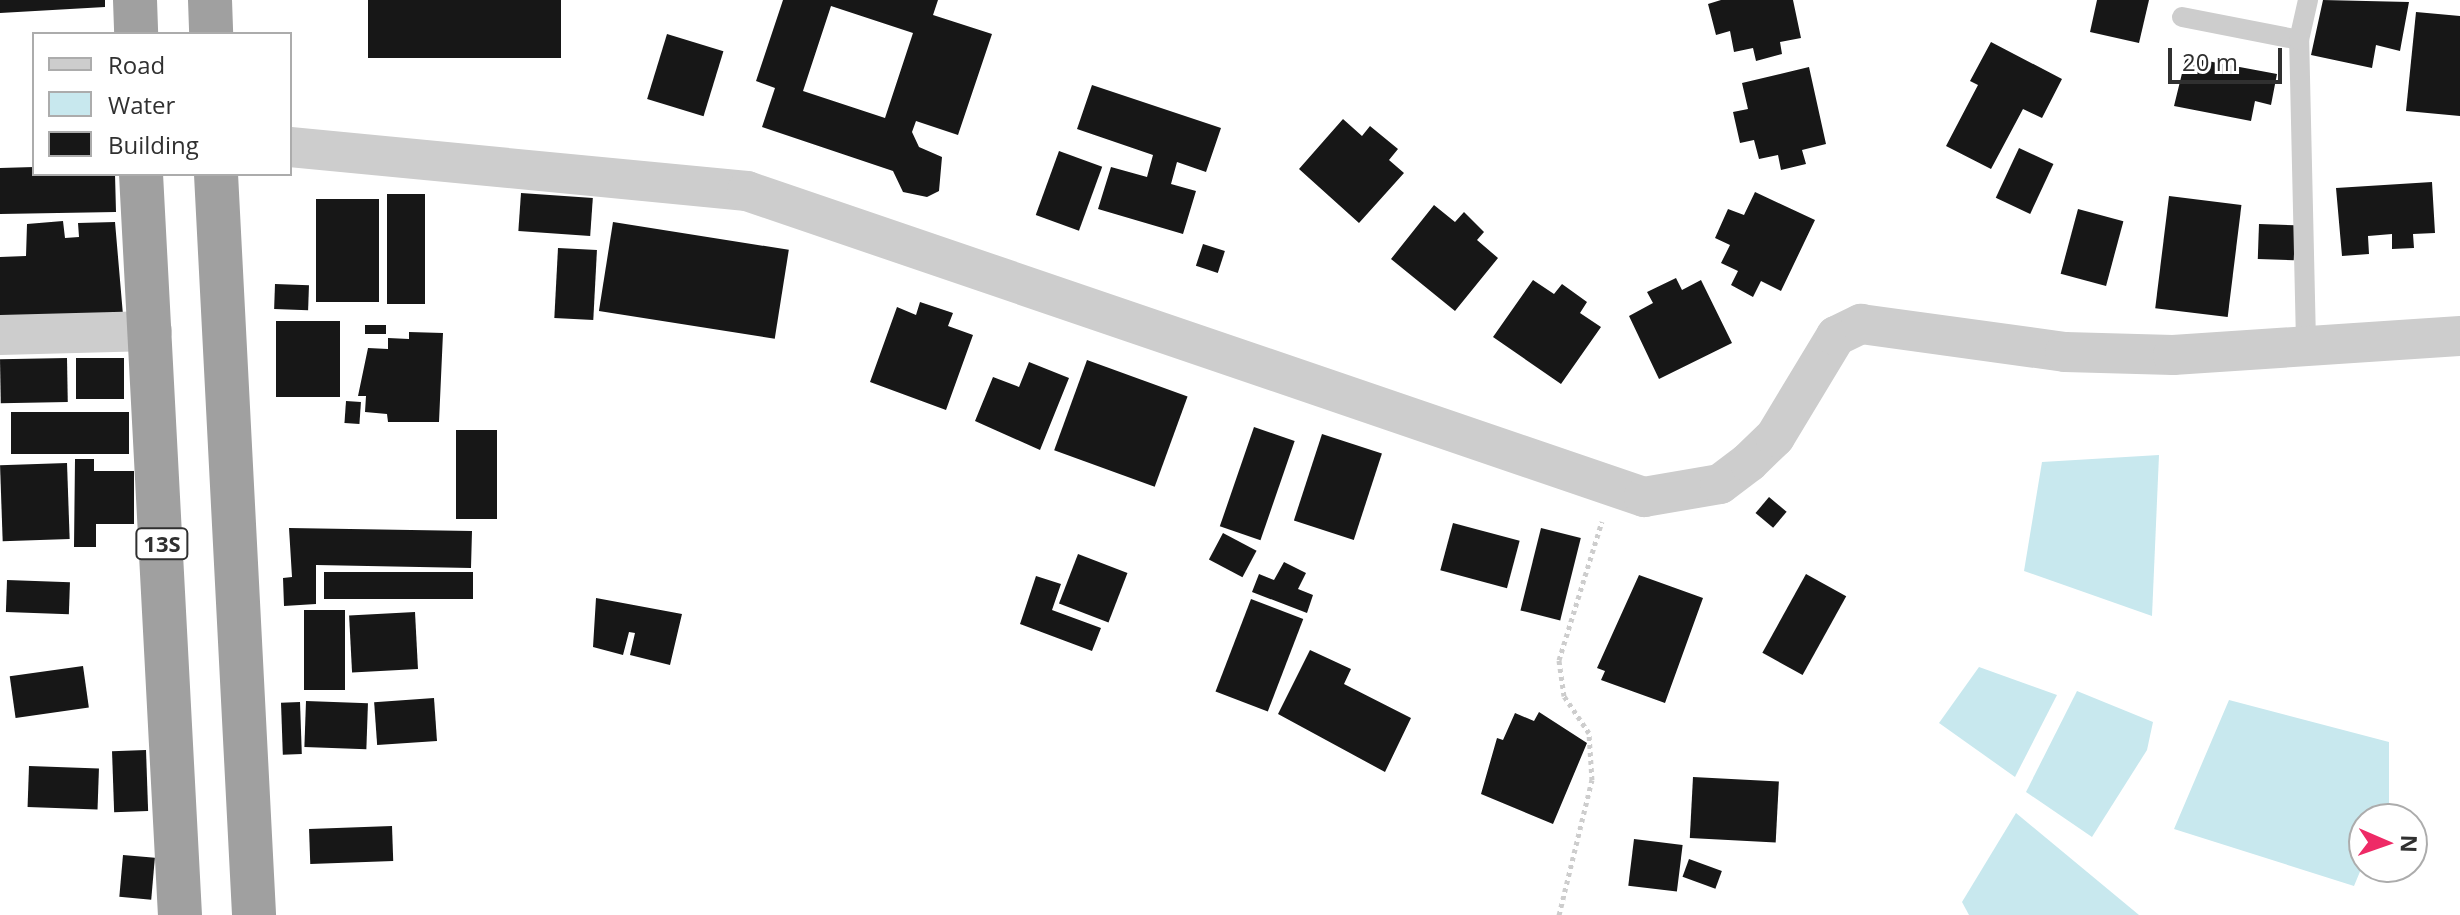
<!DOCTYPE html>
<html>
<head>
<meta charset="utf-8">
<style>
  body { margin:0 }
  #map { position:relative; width:2460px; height:915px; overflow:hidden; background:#fff; font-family:"Open Sans",sans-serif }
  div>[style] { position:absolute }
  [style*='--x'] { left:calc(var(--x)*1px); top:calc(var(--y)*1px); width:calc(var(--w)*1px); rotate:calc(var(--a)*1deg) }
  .water>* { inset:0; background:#c8e8ee }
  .building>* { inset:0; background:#171717; transform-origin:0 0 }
  .path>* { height:5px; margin-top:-2.5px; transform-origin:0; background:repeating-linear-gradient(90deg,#cdcdcd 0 4px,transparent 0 8px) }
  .service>* { height:20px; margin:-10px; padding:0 10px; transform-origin:10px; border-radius:10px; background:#cdcdcd }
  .minor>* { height:40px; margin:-20px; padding:0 20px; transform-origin:20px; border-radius:20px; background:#cdcdcd }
  .trunk>* { height:44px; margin:-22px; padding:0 22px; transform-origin:22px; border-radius:22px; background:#a0a0a0 }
  span { translate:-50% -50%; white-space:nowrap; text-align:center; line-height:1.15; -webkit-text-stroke:8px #fff; paint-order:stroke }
  .shield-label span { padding:2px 6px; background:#fff; border:2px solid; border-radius:6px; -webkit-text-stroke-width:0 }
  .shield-label { font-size:22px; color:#303030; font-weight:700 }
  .legend { position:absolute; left:32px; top:32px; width:260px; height:144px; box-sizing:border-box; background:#fff; border:2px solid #acacac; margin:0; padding:10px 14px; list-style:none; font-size:24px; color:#303030 }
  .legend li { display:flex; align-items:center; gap:16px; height:40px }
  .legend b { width:40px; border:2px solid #acacac }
  .north { position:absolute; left:2348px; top:803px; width:80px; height:80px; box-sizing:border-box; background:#fff; border:2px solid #acacac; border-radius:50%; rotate:92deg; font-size:22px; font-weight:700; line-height:32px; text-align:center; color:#303030 }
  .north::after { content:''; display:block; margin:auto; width:28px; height:36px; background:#ee2a66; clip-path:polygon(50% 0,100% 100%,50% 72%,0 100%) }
  .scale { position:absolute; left:2168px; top:48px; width:114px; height:36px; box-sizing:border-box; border:4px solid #303030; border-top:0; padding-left:10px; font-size:24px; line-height:28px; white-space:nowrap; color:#303030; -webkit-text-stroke:6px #fff; paint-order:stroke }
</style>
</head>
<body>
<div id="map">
  <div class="water">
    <i style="clip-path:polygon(2159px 455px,2152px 616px,2024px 571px,2042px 462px)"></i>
    <i style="clip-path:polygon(1979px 667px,2057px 695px,2015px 777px,1939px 723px)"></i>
    <i style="clip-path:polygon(2077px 691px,2153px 722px,2147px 750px,2092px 837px,2026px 792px)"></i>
    <i style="clip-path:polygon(2229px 700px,2389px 742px,2389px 805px,2383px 819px,2364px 819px,2364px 862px,2354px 886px,2174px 829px)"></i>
    <i style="clip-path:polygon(2016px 813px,2139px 915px,1969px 915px,1962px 902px)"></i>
  </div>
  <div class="building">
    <i style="clip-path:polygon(0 0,105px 0,105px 7px,0 13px)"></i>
    <i style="left:368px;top:0;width:193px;height:58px"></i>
    <i style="clip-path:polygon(evenodd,783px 0,938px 0,933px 15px,992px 34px,958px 135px,916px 121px,912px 132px,919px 147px,942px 157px,939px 191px,927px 197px,903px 192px,893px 171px,762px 127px,775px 88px,756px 81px,783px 0,831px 6px,913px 33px,885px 118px,803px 91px,831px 6px)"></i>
    <i style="clip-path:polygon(1721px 0,1793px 0,1801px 38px,1780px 42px,1782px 54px,1756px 61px,1753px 48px,1734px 52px,1730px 31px,1716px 35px,1708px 4px)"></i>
    <i style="clip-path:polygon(2097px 0,2149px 0,2139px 43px,2090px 32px)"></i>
    <i style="clip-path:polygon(2323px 0,2409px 2px,2400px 51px,2376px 45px,2372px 68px,2311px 55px)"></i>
    <i style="clip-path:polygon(2416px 12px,2460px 16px,2460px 116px,2406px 111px)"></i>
    <i style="left:667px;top:34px;width:59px;height:68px;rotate:17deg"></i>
    <i style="clip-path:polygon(1991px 42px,2062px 79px,2042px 118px,2023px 109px,1991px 169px,1946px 146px,1978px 85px,1970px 81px)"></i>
    <i style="clip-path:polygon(2186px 57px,2277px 74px,2271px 105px,2255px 101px,2251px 121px,2174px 106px)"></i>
    <i style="clip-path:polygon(1809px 67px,1826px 144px,1802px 150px,1806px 164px,1781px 170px,1778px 155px,1759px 159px,1754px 140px,1740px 143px,1733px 112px,1748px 109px,1742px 83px)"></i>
    <i style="clip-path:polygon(1092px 85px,1221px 128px,1206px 172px,1177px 162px,1171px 184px,1196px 191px,1183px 234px,1098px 209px,1111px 167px,1147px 177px,1153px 155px,1077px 129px)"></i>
    <i style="clip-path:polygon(1343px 119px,1362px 136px,1370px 126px,1398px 149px,1389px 160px,1404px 173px,1359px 223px,1299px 169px)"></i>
    <i style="left:2019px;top:148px;width:38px;height:55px;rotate:25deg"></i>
    <i style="left:1059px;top:151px;width:46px;height:68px;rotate:20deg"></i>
    <i style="clip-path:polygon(34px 167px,34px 174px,115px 174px,116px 212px,0 214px,0 168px)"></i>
    <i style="clip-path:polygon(2432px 182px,2435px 233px,2413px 234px,2414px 248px,2392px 249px,2392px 234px,2368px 236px,2369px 254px,2342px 256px,2336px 188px)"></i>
    <i style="clip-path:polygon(1755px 192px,1815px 220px,1781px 291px,1761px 281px,1753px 297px,1731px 285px,1738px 271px,1721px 263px,1730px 245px,1715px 238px,1728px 209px,1744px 215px)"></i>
    <i style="left:521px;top:193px;width:72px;height:38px;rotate:4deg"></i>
    <i style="left:387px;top:194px;width:38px;height:110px"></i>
    <i style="left:2169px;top:196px;width:73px;height:113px;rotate:7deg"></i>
    <i style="left:379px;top:199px;width:103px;height:63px;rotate:90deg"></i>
    <i style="clip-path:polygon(1434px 205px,1455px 222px,1464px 212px,1484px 232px,1477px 240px,1498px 258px,1455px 311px,1391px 259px)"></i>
    <i style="left:2078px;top:209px;width:47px;height:67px;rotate:15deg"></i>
    <i style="clip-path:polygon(63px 221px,65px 238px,79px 237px,78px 223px,115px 222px,123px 315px,0 325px,0 257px,26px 256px,27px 224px)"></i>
    <i style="left:613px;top:222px;width:178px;height:90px;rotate:9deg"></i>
    <i style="left:2259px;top:224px;width:36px;height:35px;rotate:2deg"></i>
    <i style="left:1203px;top:244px;width:23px;height:23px;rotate:18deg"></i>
    <i style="left:558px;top:248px;width:39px;height:70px;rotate:3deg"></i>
    <i style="clip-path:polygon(1676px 278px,1682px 290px,1701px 280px,1732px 343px,1659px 379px,1629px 316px,1653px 303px,1647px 292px)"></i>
    <i style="clip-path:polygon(1533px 280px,1554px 294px,1562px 284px,1587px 302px,1580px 313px,1601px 327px,1561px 384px,1493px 337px)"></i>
    <i style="left:275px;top:284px;width:34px;height:25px;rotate:2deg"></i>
    <i style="clip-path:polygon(920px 302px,953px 313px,948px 326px,973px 335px,946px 410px,870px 382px,897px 307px,916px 315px)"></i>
    <i style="left:340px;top:321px;width:76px;height:64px;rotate:90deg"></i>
    <i style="left:365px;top:325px;width:21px;height:9px"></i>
    <i style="clip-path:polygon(409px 332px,443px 333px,439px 422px,388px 422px,387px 414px,365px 412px,366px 396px,358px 396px,368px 348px,388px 349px,388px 338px,409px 339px)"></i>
    <i style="left:67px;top:358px;width:44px;height:67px;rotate:89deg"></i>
    <i style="left:76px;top:358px;width:48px;height:41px"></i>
    <i style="left:1087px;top:360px;width:107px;height:96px;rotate:20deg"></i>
    <i style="clip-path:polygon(1029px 362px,1069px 378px,1040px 450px,975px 421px,993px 377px,1019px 387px)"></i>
    <i style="left:346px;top:401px;width:15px;height:22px;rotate:4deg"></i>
    <i style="left:11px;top:412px;width:118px;height:42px"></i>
    <i style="left:1254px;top:427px;width:43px;height:105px;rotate:19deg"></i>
    <i style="left:456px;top:430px;width:41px;height:89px"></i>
    <i style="left:1322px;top:434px;width:63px;height:91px;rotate:18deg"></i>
    <i style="clip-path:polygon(75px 459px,94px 459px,94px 471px,134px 471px,134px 524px,96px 524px,96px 547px,74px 547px)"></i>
    <i style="left:67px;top:463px;width:76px;height:67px;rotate:88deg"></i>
    <i style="left:1769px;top:497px;width:23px;height:21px;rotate:40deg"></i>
    <i style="left:1453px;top:523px;width:69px;height:49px;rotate:15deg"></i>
    <i style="clip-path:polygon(289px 528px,472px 531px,471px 568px,316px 565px,316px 604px,284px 606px,283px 578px,292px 577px)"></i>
    <i style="left:1541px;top:528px;width:41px;height:85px;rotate:14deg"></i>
    <i style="left:1223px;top:533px;width:38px;height:30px;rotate:28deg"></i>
    <i style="left:1078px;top:554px;width:53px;height:53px;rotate:21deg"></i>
    <i style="clip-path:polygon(1284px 562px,1306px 573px,1298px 589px,1313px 595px,1307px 613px,1252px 592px,1259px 574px,1274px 580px)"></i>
    <i style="left:324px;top:572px;width:149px;height:27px"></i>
    <i style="left:1806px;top:574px;width:46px;height:90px;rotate:29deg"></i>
    <i style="clip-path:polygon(1639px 575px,1703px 598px,1665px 703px,1601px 680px,1605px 671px,1597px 668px)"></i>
    <i style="clip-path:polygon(1036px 576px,1061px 584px,1052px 610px,1101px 628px,1092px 651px,1020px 624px)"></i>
    <i style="left:7px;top:580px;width:63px;height:32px;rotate:2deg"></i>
    <i style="clip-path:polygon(596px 598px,682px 614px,670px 665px,630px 655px,635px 633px,629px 632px,623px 655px,593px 647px)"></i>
    <i style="left:1251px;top:599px;width:56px;height:99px;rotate:21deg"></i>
    <i style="left:304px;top:610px;width:41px;height:80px"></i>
    <i style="left:415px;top:612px;width:57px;height:66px;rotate:87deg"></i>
    <i style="clip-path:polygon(1310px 650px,1351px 669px,1344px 684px,1411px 718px,1385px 772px,1278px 714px)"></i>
    <i style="left:83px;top:666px;width:42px;height:74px;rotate:82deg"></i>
    <i style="left:434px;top:698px;width:43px;height:60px;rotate:86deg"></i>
    <i style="left:306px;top:701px;width:62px;height:46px;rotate:2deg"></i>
    <i style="left:300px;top:702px;width:52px;height:19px;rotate:88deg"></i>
    <i style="clip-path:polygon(1539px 712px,1587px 743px,1553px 824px,1481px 794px,1497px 738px,1503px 740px,1515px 713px,1534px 721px)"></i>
    <i style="left:146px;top:750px;width:61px;height:34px;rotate:88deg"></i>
    <i style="left:29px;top:766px;width:70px;height:41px;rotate:2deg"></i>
    <i style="left:1693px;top:777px;width:86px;height:61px;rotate:3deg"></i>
    <i style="left:392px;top:826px;width:35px;height:83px;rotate:88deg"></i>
    <i style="left:1634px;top:839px;width:49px;height:47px;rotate:7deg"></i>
    <i style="left:123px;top:855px;width:32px;height:42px;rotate:5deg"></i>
    <i style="left:1689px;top:859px;width:35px;height:19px;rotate:20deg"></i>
  </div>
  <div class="path">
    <i style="--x:1559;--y:915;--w:139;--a:-76.3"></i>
    <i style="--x:1592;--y:780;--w:47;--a:-93.7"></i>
    <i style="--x:1589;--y:733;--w:45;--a:-124"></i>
    <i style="--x:1564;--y:696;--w:36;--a:-98"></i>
    <i style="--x:1559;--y:660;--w:145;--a:-72.8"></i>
  </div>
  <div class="service">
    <i style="--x:2182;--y:17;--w:119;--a:11.1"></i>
    <i style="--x:2306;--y:342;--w:302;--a:-91.3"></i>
    <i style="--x:2299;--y:40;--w:41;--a:-77.3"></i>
  </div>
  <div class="minor">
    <i style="--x:290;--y:147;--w:459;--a:5.5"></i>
    <i style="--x:747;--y:191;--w:948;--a:18.84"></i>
    <i style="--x:1644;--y:497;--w:77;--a:-9.7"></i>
    <i style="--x:1720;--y:484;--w:36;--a:-37"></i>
    <i style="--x:1749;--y:462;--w:36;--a:-44"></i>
    <i style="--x:1775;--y:437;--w:118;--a:-58.9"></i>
    <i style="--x:1836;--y:336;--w:28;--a:-26"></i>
    <i style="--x:1861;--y:324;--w:206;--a:7.8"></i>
    <i style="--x:2065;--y:352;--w:108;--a:1.6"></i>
    <i style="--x:2173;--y:355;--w:288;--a:-3.8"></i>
    <i style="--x:0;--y:335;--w:152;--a:-1.5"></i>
  </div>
  <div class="trunk">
    <i style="--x:135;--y:0;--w:34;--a:88"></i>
    <i style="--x:210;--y:0;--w:34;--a:88"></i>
    <i style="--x:141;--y:174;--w:742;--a:86.99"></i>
    <i style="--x:216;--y:174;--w:742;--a:87.06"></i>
  </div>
  <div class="shield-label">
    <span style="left:162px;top:544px">13S</span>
  </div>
  <ul class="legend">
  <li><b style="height:10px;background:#cdcdcd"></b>Road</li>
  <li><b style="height:22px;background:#c8e8ee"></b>Water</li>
  <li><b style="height:22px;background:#171717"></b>Building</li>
  </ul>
  <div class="north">N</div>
  <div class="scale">20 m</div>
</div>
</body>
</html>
